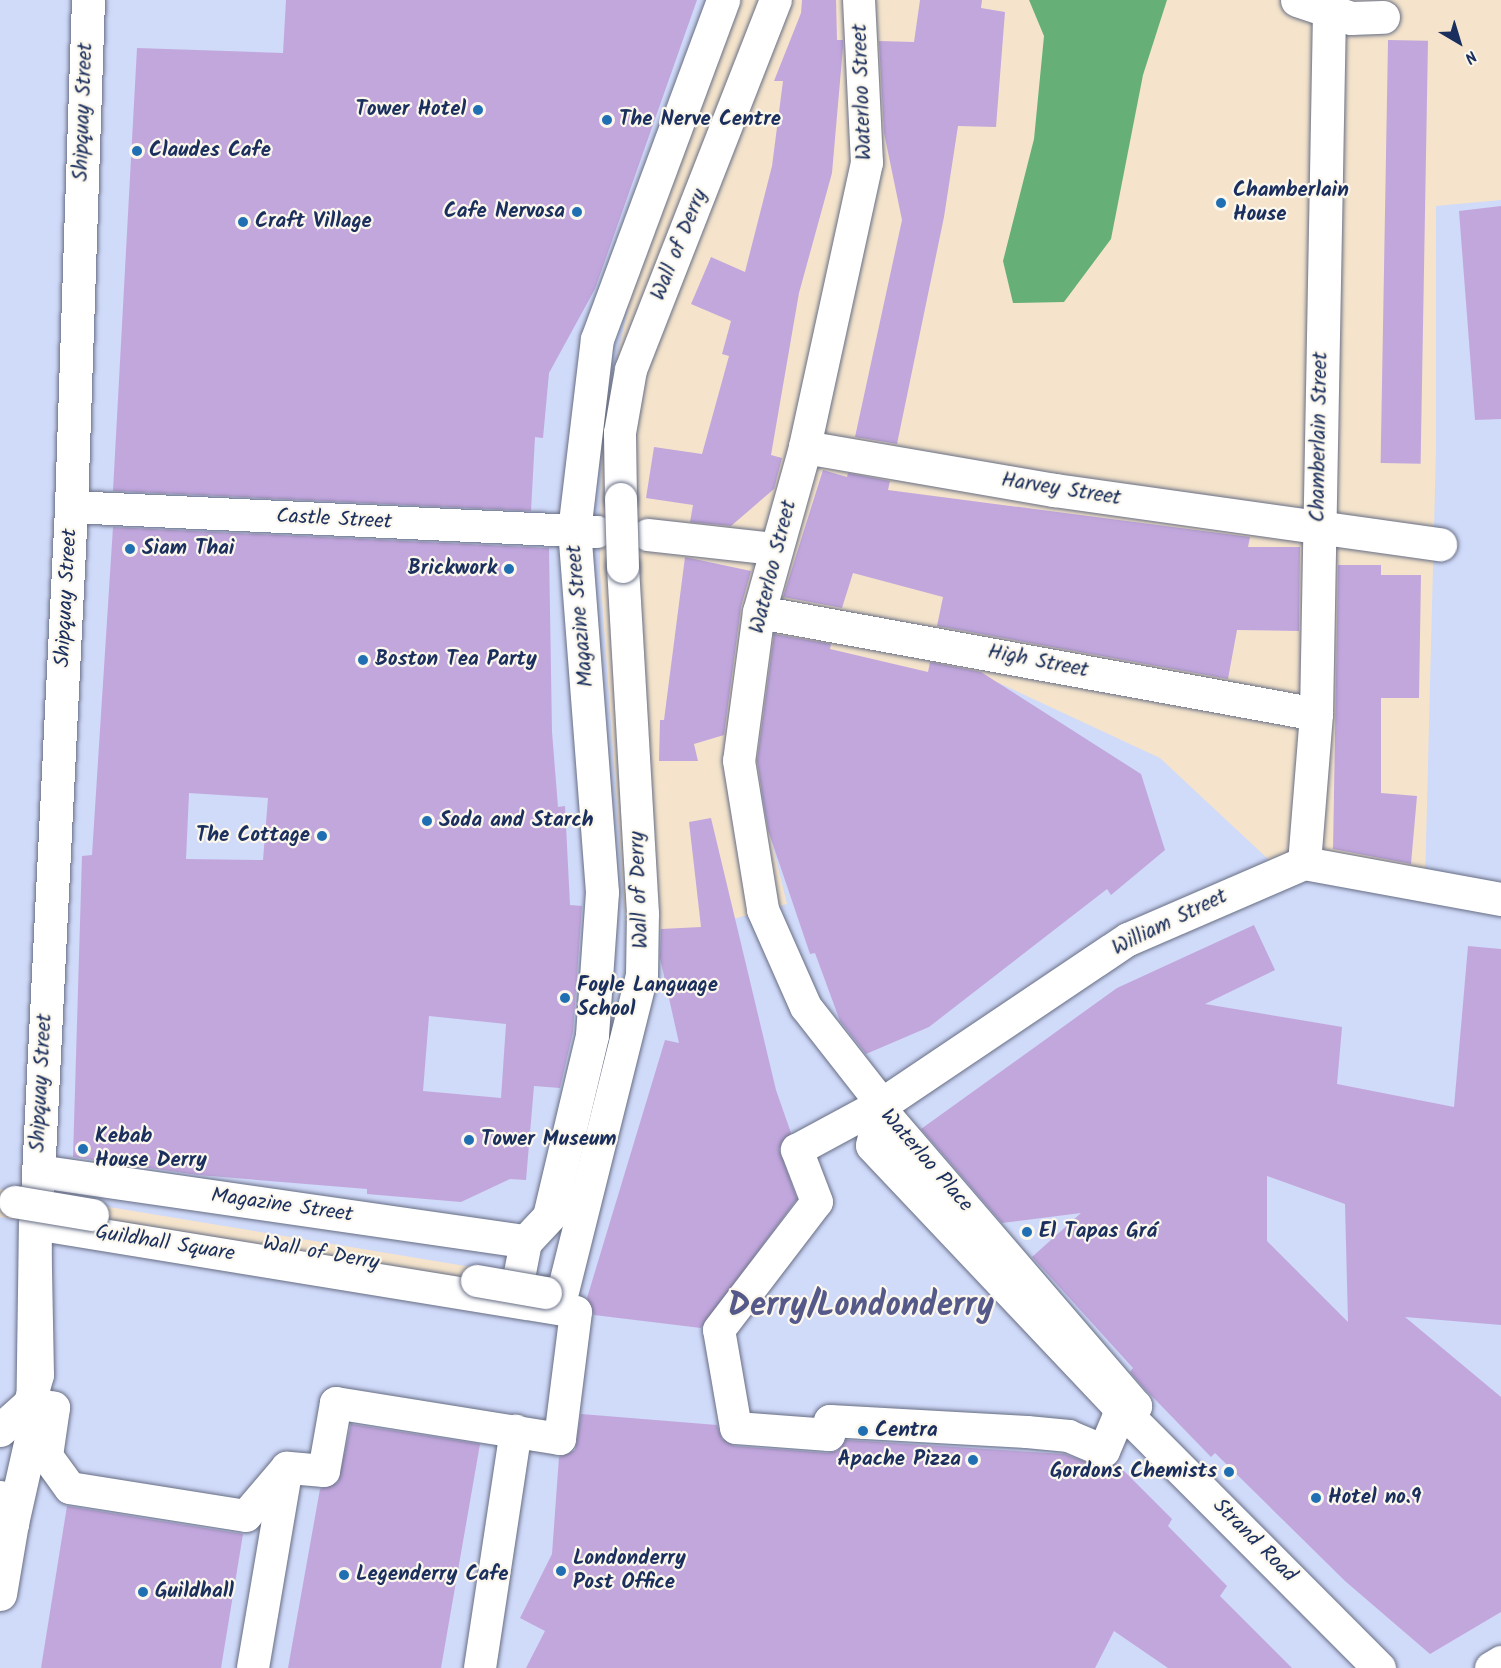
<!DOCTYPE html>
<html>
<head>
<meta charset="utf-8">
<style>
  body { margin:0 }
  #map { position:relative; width:1501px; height:1668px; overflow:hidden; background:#f5e4cb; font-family:Kalam,sans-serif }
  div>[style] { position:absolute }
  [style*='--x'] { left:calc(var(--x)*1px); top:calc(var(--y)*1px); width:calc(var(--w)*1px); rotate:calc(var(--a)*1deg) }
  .built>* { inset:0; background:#d0daf9 }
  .forest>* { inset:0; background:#66b078 }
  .building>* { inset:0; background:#c2a7dd; transform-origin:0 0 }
  .roads { filter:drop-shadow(0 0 2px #676e84) drop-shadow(0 0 2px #676e84) }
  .pedestrian>* { height:32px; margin:-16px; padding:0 16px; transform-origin:16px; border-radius:16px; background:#fff }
  .minor>* { height:33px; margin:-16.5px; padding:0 16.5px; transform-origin:16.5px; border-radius:16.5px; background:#fff }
  .tertiary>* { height:33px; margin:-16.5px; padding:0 16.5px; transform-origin:16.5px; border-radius:16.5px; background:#fff }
  .secondary>* { height:33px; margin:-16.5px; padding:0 16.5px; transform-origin:16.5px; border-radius:16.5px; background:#fff }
  .bridges { filter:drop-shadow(0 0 2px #676e84) drop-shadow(0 0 2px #676e84) }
  .pedestrian-bridge>* { height:32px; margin:-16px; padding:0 16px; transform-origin:16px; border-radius:16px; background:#fff }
  .dots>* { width:16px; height:16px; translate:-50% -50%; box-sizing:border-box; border:3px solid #fbf7ec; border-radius:50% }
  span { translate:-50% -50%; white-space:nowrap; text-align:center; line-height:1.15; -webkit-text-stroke:4.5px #fbf7ec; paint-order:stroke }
  .street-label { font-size:21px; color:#1b2f5e }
  .poi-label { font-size:21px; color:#1b2f5e; font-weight:700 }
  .right { translate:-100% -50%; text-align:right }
  .left { translate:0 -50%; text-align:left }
  .town-label { font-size:33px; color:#55598a; font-weight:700 }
  .north { position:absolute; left:1429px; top:12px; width:60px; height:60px; -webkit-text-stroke:4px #fbf7ec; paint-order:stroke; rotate:142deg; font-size:16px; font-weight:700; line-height:24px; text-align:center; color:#1b2f5e }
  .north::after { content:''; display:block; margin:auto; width:21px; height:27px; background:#1b2f5e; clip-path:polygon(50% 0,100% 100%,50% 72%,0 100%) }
</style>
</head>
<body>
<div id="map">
  <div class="built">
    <i style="clip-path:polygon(0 0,739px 0,629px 303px,601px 432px,600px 572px,626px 928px,626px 978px,550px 1280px,0 1189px)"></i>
    <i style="clip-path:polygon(1501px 200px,1501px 1668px,0 1668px,0 1217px,571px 1309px,658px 979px,654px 930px,701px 928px,787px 904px,760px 794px,767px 750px,940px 675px,999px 683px,1160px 758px,1268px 859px,1425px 883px,1436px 448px,1436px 206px)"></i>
  </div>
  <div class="forest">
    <i style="clip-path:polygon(1029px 0,1167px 0,1143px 75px,1111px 239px,1064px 302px,1013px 303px,1003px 261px,1034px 139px,1044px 36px)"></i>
  </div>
  <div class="building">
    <i style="clip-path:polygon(286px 0,697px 0,595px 289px,549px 373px,543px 438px,535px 437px,531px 511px,113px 491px,137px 48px,283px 53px)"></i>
    <i style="clip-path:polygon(802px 0,836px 0,837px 40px,843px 40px,843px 47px,832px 173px,799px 293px,771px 455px,782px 458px,774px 489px,731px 526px,690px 522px,693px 505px,646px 498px,654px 447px,702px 454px,729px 356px,722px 354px,731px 321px,691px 304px,711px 257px,745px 272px,772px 166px,783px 81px,774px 81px,801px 13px)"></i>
    <i style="clip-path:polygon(920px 0,982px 0,981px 8px,1005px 12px,996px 127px,958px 126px,944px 217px,897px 444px,855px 437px,902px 220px,884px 133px,879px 41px,914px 42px)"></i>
    <i style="left:1388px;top:40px;width:40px;height:423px;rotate:1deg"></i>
    <i style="clip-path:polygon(1501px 206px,1501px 419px,1475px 420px,1459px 211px)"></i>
    <i style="clip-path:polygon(823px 470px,847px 477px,848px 473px,890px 481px,888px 490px,1250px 537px,1248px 547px,1300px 547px,1299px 631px,1237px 630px,1228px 679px,937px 626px,943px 597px,853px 573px,842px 608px,783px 597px)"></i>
    <i style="clip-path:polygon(evenodd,113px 527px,549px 548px,552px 732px,558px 807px,565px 806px,570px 905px,582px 906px,573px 1032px,560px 1088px,534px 1086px,526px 1180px,510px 1179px,461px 1202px,367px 1194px,367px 1189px,198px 1175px,73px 1157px,82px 856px,92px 855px,113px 527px,189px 793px,268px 798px,263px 860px,186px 859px,189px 793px,113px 527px,429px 1016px,506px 1024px,501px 1098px,423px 1091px,429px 1016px)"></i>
    <i style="clip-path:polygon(685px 557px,751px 571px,741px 607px,724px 735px,694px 744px,698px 761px,659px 761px,660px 720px,664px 720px)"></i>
    <i style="clip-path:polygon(1338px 565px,1381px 565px,1381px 575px,1421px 575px,1419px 698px,1381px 698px,1381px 793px,1417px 796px,1411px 864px,1333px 849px)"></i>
    <i style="clip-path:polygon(774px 634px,831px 644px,830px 649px,928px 672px,930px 662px,981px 672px,1141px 774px,1165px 850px,1111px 895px,1107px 889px,929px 1027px,866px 1054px,840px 1021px,815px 953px,810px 954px,768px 830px,757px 761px)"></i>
    <i style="clip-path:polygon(711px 818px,776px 1090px,791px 1133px,779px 1149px,797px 1199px,701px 1328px,594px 1315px,587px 1298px,665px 1040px,679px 1043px,660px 958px,661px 929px,701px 927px,689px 822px)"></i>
    <i style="clip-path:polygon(evenodd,1254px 925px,1275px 970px,1205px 1004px,1342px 1027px,1337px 1084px,1454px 1107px,1468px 946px,1501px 949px,1501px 1325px,1405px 1317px,1501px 1397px,1501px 1612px,1430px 1654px,1345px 1581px,1215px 1453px,1211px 1457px,1144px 1388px,1130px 1372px,1133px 1368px,1032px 1257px,1081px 1213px,1002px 1223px,921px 1129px,1117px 988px,1254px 925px,1267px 1176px,1345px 1204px,1348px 1322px,1267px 1241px,1267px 1176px)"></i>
    <i style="clip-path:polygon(581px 1414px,717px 1425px,722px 1439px,735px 1446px,828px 1453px,837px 1451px,846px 1440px,1064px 1454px,1106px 1469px,1116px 1463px,1172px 1519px,1168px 1526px,1227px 1586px,1220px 1596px,1292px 1668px,1168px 1668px,1114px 1631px,1095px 1668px,526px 1668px,545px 1631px,520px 1618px,552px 1554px,559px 1457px,575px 1450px)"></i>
    <i style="clip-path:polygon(351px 1424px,480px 1444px,441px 1668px,288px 1668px,320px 1489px,338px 1482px)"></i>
    <i style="clip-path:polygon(67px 1506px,243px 1534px,221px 1668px,41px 1668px)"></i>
  </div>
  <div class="roads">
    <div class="pedestrian">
      <i style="--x:805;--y:447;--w:291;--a:-77.7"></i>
      <i style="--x:867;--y:163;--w:163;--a:-92.8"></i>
      <i style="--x:621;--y:499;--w:66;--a:-90.9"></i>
      <i style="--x:620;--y:433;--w:64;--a:-80.1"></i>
      <i style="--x:631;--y:370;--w:397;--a:-68.6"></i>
      <i style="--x:71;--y:507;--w:527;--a:2.72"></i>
      <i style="--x:648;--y:535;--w:128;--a:6.3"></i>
      <i style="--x:759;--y:612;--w:150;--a:97.6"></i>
      <i style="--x:739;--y:761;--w:151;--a:80.8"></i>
      <i style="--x:763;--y:910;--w:106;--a:66.1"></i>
      <i style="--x:806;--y:1007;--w:123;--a:51.9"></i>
      <i style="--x:882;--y:1104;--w:17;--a:65"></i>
      <i style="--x:889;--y:1119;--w:379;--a:49.3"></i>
      <i style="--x:1136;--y:1406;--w:22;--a:146"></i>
      <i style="--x:1118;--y:1418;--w:36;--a:113"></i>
      <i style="--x:1104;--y:1451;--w:38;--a:-157"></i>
      <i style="--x:1069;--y:1436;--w:42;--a:-174.6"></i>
      <i style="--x:1027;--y:1432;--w:197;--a:-176.8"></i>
      <i style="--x:830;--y:1421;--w:14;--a:94"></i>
      <i style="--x:829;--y:1435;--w:93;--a:-175.7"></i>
      <i style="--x:736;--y:1428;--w:99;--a:-99.8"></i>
      <i style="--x:719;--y:1330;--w:161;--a:-52.6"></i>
      <i style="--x:817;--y:1202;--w:56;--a:-111"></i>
      <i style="--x:797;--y:1150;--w:97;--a:-28.4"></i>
      <i style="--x:35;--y:1224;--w:548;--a:9.24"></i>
      <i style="--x:576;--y:1312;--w:128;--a:97.2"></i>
      <i style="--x:560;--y:1439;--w:227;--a:-170.9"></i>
      <i style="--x:336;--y:1403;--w:69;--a:100"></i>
      <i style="--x:324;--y:1471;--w:37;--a:-175"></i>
      <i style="--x:287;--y:1468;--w:63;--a:130.5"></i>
      <i style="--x:246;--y:1516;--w:178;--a:-171"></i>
      <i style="--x:70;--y:1488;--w:39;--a:-126"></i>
      <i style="--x:47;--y:1456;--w:49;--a:-81.7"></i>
      <i style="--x:54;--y:1408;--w:25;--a:-168"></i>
      <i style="--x:30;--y:1403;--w:29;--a:-74"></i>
      <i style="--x:38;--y:1375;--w:151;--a:-91.1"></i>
      <i style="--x:520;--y:1273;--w:33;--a:-79"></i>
      <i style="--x:546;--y:1293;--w:16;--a:11"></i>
      <i style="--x:562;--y:1296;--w:330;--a:-76"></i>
      <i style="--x:642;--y:976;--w:62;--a:-89.1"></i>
      <i style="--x:643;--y:914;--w:348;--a:-93.3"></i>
      <i style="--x:253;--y:1668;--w:203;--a:-80.4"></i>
      <i style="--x:480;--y:1668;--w:240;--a:-81.4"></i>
    </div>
    <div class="minor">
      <i style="--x:1297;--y:0;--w:57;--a:18.4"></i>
      <i style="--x:1351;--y:18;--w:32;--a:-2"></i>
      <i style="--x:1316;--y:714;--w:566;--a:-169.62"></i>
      <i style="--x:759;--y:612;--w:171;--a:-74.4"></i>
      <i style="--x:805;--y:447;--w:253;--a:9.8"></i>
      <i style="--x:1054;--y:490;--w:390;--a:8"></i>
      <i style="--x:1304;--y:863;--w:149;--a:-85.4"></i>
      <i style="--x:1316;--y:714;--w:703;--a:-88.94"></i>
      <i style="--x:38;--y:1171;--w:493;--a:8.2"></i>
      <i style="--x:526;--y:1241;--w:34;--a:-47"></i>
      <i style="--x:549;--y:1216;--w:186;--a:-76.6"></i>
      <i style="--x:592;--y:1035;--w:143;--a:-86"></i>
      <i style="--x:602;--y:892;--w:362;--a:-94.4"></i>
      <i style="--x:574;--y:531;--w:193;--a:-83.2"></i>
      <i style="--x:597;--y:339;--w:362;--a:-69.6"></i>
      <i style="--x:1379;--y:1668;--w:357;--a:-134.9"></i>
      <i style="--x:1127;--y:1415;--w:371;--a:-133.4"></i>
      <i style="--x:872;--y:1145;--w:42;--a:-76.3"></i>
      <i style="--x:882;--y:1104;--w:296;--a:-33.9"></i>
      <i style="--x:1128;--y:939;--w:192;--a:-23.4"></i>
      <i style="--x:1304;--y:863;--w:200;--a:10.4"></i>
      <i style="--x:1491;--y:1668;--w:12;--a:-31"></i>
    </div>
    <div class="tertiary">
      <i style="--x:37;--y:1196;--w:690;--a:-87.17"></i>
      <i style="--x:71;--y:507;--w:507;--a:-88.08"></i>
      <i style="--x:0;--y:1430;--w:40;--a:-42"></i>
      <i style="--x:12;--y:1523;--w:91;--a:-77.3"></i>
      <i style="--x:32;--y:1434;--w:210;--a:-89.2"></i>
    </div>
    <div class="secondary">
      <i style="--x:0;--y:1497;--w:29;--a:65"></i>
      <i style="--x:12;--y:1523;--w:72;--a:99.6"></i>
    </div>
  </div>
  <div class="bridges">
    <div class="pedestrian-bridge">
      <i style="--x:621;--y:499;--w:68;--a:88.3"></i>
      <i style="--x:15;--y:1202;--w:79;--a:9.5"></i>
      <i style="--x:477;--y:1281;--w:70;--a:9.9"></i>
    </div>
  </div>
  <div class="dots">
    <i style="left:478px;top:110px;background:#1f6fb2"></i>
    <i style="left:607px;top:120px;background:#1f6fb2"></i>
    <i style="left:137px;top:151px;background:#1f6fb2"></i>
    <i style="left:1221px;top:203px;background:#1f6fb2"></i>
    <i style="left:577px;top:212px;background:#1f6fb2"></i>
    <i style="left:243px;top:222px;background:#1f6fb2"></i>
    <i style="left:130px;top:549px;background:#1f6fb2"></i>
    <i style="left:509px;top:569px;background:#1f6fb2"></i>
    <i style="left:363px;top:660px;background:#1f6fb2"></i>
    <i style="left:427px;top:821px;background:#1f6fb2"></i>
    <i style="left:322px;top:836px;background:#1f6fb2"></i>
    <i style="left:565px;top:998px;background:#1f6fb2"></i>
    <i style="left:469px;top:1140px;background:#1f6fb2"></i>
    <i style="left:83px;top:1149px;background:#1f6fb2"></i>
    <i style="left:1027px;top:1232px;background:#1f6fb2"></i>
    <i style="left:863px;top:1431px;background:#1f6fb2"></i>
    <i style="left:973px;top:1460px;background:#1f6fb2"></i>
    <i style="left:1229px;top:1472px;background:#1f6fb2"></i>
    <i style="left:1316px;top:1498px;background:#1f6fb2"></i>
    <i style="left:561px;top:1571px;background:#1f6fb2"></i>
    <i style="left:344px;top:1575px;background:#1f6fb2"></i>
    <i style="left:143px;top:1592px;background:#1f6fb2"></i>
  </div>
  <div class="street-label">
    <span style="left:863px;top:92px;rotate:-92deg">Waterloo Street</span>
    <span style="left:84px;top:112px;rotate:-88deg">Shipquay Street</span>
    <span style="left:680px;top:245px;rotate:-68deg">Wall of Derry</span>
    <span style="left:1320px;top:437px;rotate:-89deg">Chamberlain Street</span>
    <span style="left:1061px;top:490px;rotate:9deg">Harvey Street</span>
    <span style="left:334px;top:520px;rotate:3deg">Castle Street</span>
    <span style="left:774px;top:567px;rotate:-76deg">Waterloo Street</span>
    <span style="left:67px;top:598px;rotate:-87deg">Shipquay Street</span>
    <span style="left:581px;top:616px;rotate:-95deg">Magazine Street</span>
    <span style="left:1038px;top:662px;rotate:11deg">High Street</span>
    <span style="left:640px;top:890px;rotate:-92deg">Wall of Derry</span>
    <span style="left:1170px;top:923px;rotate:-26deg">William Street</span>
    <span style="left:42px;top:1083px;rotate:-87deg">Shipquay Street</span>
    <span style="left:926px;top:1161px;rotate:49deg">Waterloo Place</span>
    <span style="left:282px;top:1206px;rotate:8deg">Magazine Street</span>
    <span style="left:165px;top:1244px;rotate:9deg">Guildhall Square</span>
    <span style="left:321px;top:1254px;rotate:10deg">Wall of Derry</span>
    <span style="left:1254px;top:1541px;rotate:45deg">Strand Road</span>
  </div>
  <div class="poi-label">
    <span class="right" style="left:466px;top:110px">Tower Hotel</span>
    <span class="left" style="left:619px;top:120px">The Nerve Centre</span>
    <span class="left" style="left:149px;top:151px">Claudes Cafe</span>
    <span class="left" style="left:1233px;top:203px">Chamberlain<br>House</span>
    <span class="right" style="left:565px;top:212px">Cafe Nervosa</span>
    <span class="left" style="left:255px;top:222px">Craft Village</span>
    <span class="left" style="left:142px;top:549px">Siam Thai</span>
    <span class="right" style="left:497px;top:569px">Brickwork</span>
    <span class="left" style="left:375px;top:660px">Boston Tea Party</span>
    <span class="left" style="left:439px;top:821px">Soda and Starch</span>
    <span class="right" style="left:310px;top:836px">The Cottage</span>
    <span class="left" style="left:577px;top:998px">Foyle Language<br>School</span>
    <span class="left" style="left:95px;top:1149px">Kebab<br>House Derry</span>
    <span class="left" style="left:481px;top:1140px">Tower Museum</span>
    <span class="left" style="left:1039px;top:1232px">El Tapas Grá</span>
    <span class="left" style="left:875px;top:1431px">Centra</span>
    <span class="right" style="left:961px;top:1460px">Apache Pizza</span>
    <span class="right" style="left:1217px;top:1472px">Gordons Chemists</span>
    <span class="left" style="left:1328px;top:1498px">Hotel no.9</span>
    <span class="left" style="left:573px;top:1571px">Londonderry<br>Post Office</span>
    <span class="left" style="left:356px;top:1575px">Legenderry Cafe</span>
    <span class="left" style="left:155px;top:1592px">Guildhall</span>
  </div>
  <div class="town-label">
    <span style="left:861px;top:1307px">Derry/Londonderry</span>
  </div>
  <div class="north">N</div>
</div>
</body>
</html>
